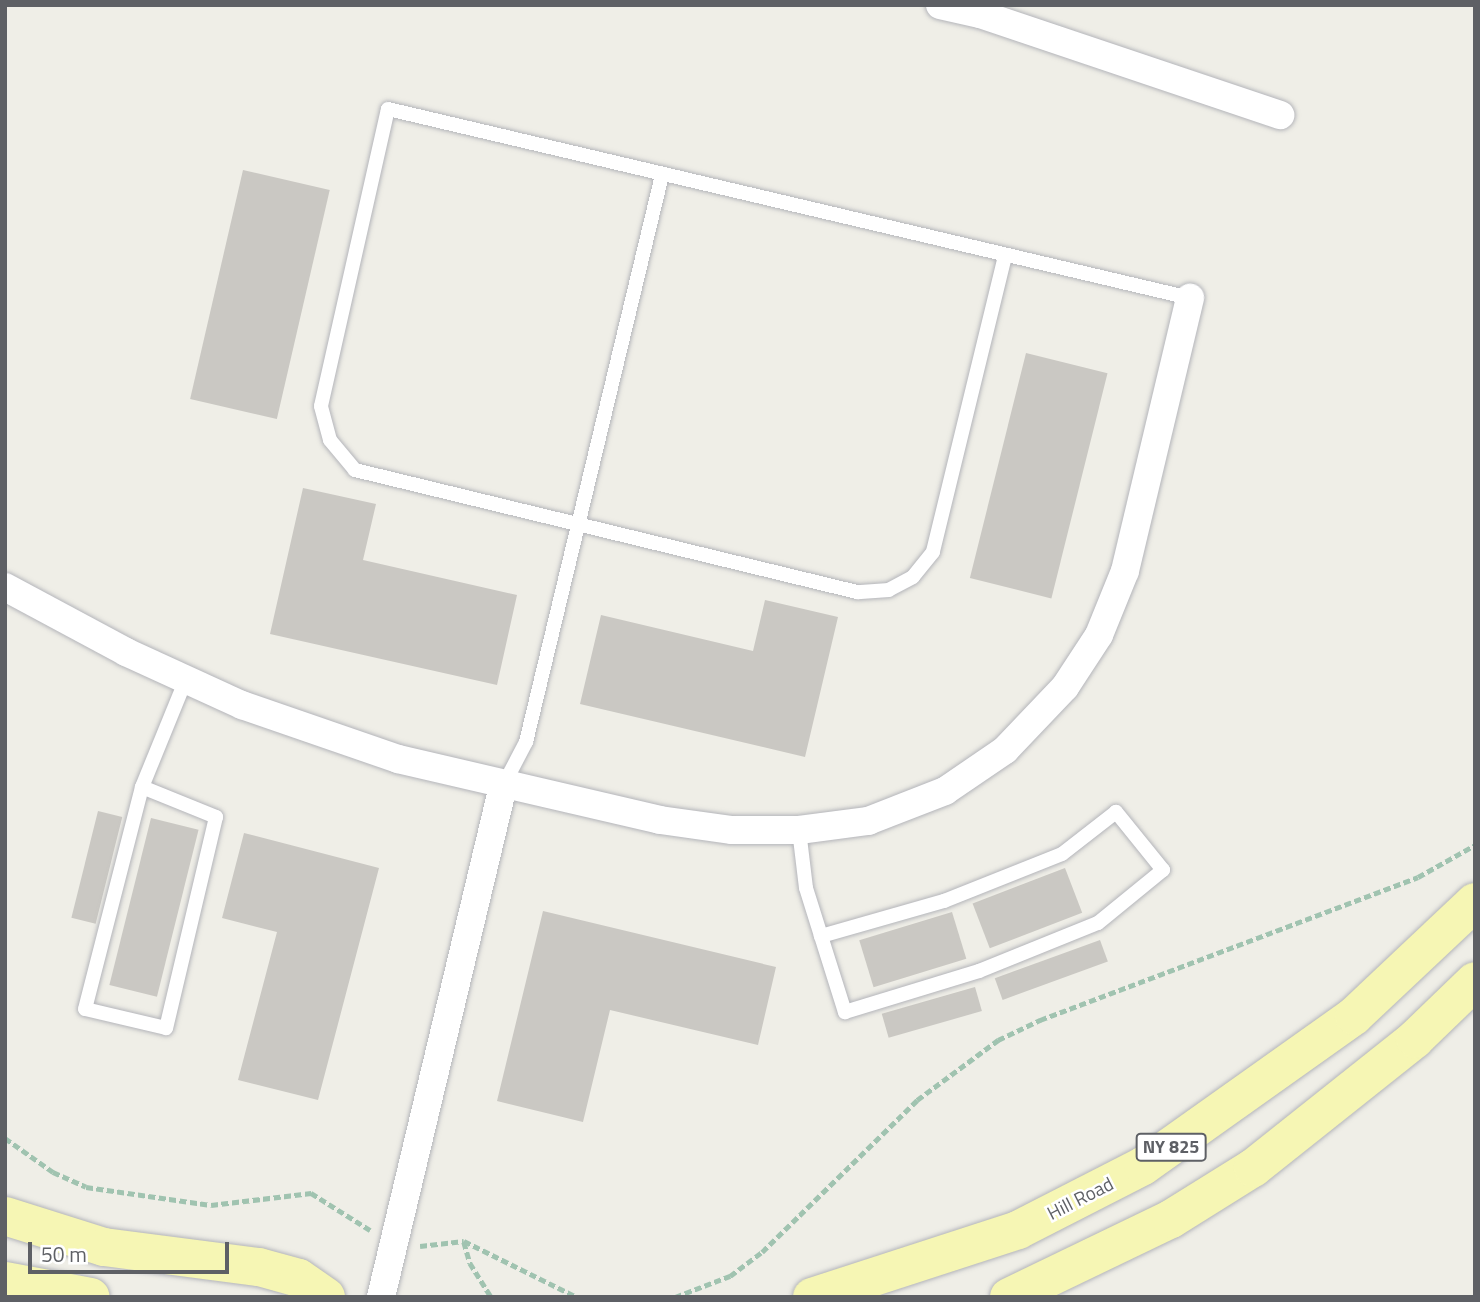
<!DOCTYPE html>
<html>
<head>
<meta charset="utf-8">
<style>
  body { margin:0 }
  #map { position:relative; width:1480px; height:1302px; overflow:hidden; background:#efeee7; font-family:"Titillium Web",sans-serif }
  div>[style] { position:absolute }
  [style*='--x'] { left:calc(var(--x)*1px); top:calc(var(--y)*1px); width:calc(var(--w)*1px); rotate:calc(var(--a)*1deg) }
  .building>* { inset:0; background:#cac8c3; transform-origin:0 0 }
  .path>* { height:4.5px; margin-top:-2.25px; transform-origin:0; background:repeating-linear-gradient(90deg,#a0c3b0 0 7px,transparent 0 10.5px) }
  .roads { filter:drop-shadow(0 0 2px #b4b5ba) drop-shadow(0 0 2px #b4b5ba) }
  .lane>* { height:14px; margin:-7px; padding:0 7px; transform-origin:7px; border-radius:7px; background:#fff }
  .street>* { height:28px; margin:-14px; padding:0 14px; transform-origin:14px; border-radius:14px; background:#fff }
  .primary>* { height:38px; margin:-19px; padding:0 19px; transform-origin:19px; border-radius:19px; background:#f6f6b4 }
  span { translate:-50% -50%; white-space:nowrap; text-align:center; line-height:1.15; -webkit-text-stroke:5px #fff; paint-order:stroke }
  .shield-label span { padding:2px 5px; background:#fff; border:2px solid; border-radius:5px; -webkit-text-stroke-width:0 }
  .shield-label { font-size:18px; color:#5e6065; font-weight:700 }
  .street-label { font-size:19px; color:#5e6065 }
  .frame { position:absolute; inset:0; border:7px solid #5e6065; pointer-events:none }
  .scale { position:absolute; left:28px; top:1242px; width:201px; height:32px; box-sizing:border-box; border:4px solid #5e6065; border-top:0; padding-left:9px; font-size:21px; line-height:24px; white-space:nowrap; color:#5e6065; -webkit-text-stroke:5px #fff; paint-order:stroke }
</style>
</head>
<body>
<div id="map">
  <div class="building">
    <i style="left:243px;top:170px;width:89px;height:235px;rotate:13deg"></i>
    <i style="left:1026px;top:353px;width:84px;height:232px;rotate:14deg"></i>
    <i style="clip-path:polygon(303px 488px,376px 504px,363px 560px,517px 595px,497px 685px,270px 634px)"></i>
    <i style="clip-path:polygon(765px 600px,838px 617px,805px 757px,580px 704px,601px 615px,753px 651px)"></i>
    <i style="left:98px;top:811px;width:25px;height:110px;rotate:14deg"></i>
    <i style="left:151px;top:818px;width:49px;height:172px;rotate:14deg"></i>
    <i style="clip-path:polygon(244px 833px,379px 868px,318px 1100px,238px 1080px,277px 932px,222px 918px)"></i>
    <i style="left:1065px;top:868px;width:48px;height:99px;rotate:69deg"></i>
    <i style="clip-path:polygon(543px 911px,776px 967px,758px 1045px,610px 1010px,583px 1122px,497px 1101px)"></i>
    <i style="left:952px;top:912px;width:49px;height:97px;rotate:73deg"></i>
    <i style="left:1100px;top:940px;width:23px;height:112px;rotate:70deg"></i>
    <i style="left:975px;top:987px;width:25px;height:97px;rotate:74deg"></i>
  </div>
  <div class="path">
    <i style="--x:5;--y:1138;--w:59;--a:35.3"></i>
    <i style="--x:53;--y:1172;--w:36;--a:24"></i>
    <i style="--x:86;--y:1187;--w:126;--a:8.2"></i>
    <i style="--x:211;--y:1205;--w:101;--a:-6.8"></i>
    <i style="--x:311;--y:1193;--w:70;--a:32.1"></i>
    <i style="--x:464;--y:1242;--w:22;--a:74"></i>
    <i style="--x:470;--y:1263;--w:40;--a:58"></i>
    <i style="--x:420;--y:1246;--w:44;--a:-6.5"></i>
    <i style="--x:464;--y:1241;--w:126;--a:26.4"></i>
    <i style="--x:675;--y:1297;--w:59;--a:-20.9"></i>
    <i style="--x:730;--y:1276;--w:40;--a:-37"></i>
    <i style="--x:762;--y:1252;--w:217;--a:-44.4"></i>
    <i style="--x:917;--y:1100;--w:101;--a:-36.5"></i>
    <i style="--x:998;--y:1040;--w:47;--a:-25.5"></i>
    <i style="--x:1040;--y:1020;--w:404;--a:-20.7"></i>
    <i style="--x:1418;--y:877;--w:65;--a:-29.3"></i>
  </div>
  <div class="roads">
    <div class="lane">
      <i style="--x:1005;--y:256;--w:305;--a:103.7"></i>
      <i style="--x:933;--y:552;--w:32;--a:129"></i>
      <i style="--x:913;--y:577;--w:27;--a:152"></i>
      <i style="--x:889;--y:590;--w:32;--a:176"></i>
      <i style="--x:857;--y:592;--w:517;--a:-166.34"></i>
      <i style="--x:355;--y:470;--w:39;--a:-130"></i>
      <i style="--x:330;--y:440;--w:35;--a:-105"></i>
      <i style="--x:321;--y:406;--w:304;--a:-77.3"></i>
      <i style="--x:388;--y:109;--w:824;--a:13.26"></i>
      <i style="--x:503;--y:786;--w:50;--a:-62.4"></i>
      <i style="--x:526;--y:742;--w:583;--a:-76.51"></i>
      <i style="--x:142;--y:787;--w:80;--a:22.1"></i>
      <i style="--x:216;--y:817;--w:217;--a:103.3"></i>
      <i style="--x:166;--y:1028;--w:83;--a:-166.8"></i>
      <i style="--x:85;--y:1009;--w:229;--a:-75.6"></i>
      <i style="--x:142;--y:787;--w:117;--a:-67.8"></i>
      <i style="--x:799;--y:830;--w:58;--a:83.1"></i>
      <i style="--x:806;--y:888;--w:50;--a:72.6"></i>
      <i style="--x:821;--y:936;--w:80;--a:72.5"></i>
      <i style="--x:845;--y:1012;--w:140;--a:-17"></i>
      <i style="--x:979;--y:971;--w:128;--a:-22"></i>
      <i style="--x:1098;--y:923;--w:84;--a:-39.2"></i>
      <i style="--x:1163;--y:870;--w:75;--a:-129"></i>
      <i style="--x:1116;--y:812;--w:68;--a:142.1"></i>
      <i style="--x:1062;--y:854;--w:127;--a:158.3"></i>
      <i style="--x:944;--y:901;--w:128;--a:164.1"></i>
    </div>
    <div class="street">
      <i style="--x:940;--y:5;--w:41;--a:12.7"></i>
      <i style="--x:980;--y:14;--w:317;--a:18.6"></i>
      <i style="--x:5;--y:587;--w:137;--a:28.2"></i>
      <i style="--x:126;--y:652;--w:128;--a:24.6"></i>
      <i style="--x:242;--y:705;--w:165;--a:19.1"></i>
      <i style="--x:398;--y:759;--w:269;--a:13.1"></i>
      <i style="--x:660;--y:820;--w:73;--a:7.9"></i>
      <i style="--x:732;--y:830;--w:67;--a:0"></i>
      <i style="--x:799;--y:830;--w:70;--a:-7.4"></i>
      <i style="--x:868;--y:821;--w:83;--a:-21.3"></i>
      <i style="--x:945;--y:791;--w:73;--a:-34.3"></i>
      <i style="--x:1005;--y:750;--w:87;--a:-46.4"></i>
      <i style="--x:1065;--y:687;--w:62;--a:-56.8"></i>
      <i style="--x:1099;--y:635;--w:69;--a:-67.9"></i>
      <i style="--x:1125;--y:571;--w:281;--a:-76.6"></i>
      <i style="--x:381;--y:1297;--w:525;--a:-76.57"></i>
    </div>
    <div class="primary">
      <i style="--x:5;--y:1216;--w:104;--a:17.4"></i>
      <i style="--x:104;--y:1247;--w:156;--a:7.4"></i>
      <i style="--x:259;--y:1267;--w:41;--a:15.4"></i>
      <i style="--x:299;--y:1278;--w:33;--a:35"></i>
      <i style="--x:5;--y:1281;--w:87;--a:10.5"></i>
      <i style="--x:812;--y:1297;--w:217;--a:-18"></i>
      <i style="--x:1018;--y:1230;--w:140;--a:-27.1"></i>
      <i style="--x:1143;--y:1166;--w:259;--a:-35.4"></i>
      <i style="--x:1354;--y:1016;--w:166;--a:-43.3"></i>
      <i style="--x:1009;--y:1297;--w:180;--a:-25.7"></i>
      <i style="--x:1171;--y:1219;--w:97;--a:-31.9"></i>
      <i style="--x:1253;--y:1168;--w:207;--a:-38.5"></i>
      <i style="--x:1415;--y:1039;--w:83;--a:-44"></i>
    </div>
  </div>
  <div class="shield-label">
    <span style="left:1171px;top:1147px">NY 825</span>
  </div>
  <div class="street-label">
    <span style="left:1080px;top:1198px;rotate:-27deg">Hill Road</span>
  </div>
  <div class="frame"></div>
  <div class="scale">50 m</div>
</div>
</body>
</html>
